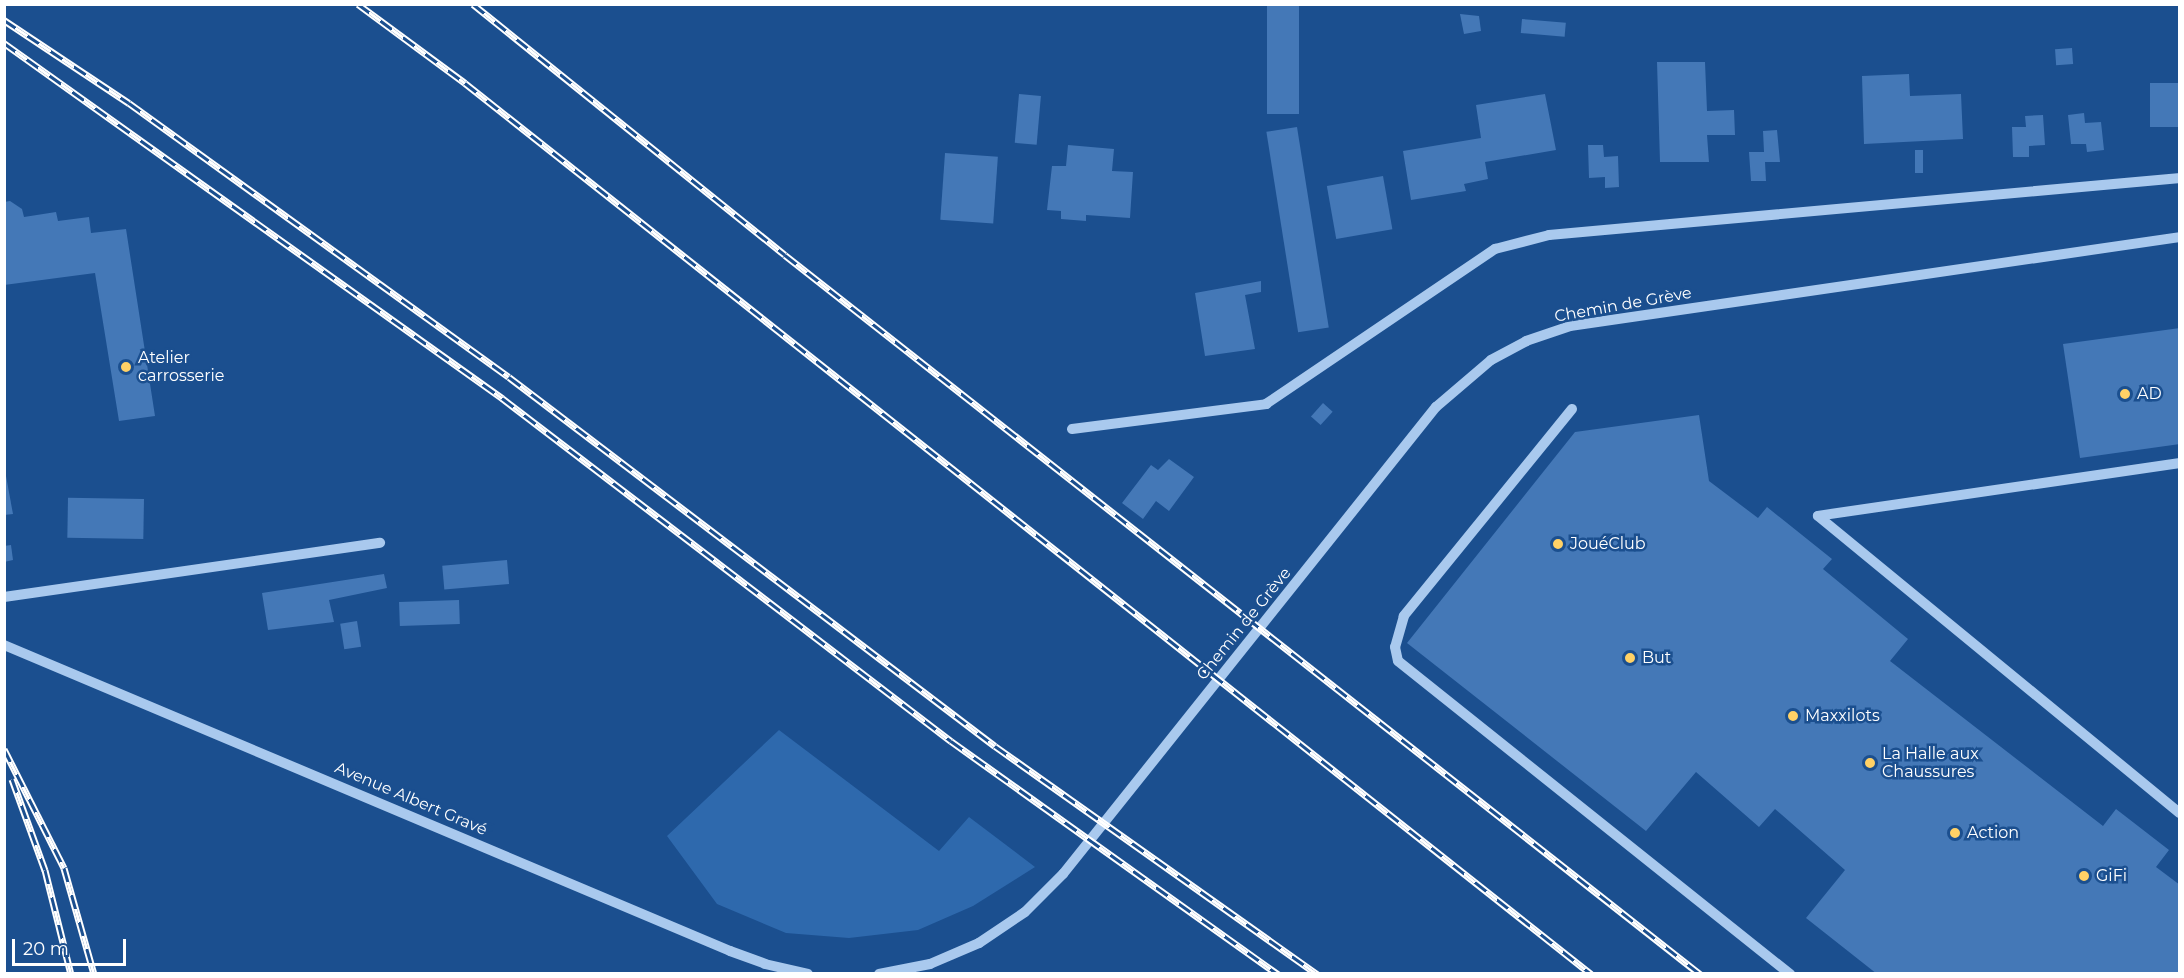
<!DOCTYPE html>
<html>
<head>
<meta charset="utf-8">
<style>
  body { margin:0 }
  #map { position:relative; width:2184px; height:978px; overflow:hidden; background:#1b4f8f; font-family:Montserrat,sans-serif }
  div>[style] { position:absolute }
  [style*='--x'] { left:calc(var(--x)*1px); top:calc(var(--y)*1px); width:calc(var(--w)*1px); rotate:calc(var(--a)*1deg) }
  .green>* { inset:0; background:#2e69ad }
  .building>* { inset:0; background:#4478b7; transform-origin:0 0 }
  .minor>* { height:10px; margin:-5px; padding:0 5px; transform-origin:5px; border-radius:5px; background:#a9c9ee }
  .rail>* { height:7px; margin-top:-3.5px; transform-origin:0; background:repeating-linear-gradient(90deg,#1b4f8f 0 14px,#fff 0 28px); box-sizing:border-box; border-block:2px solid #fff }
  .dots>* { width:16px; height:16px; translate:-50% -50%; box-sizing:border-box; border:3px solid #1b4f8f; border-radius:50% }
  span { translate:-50% -50%; white-space:nowrap; text-align:center; line-height:1.15; -webkit-text-stroke:5px #1b4f8f; paint-order:stroke }
  .street-label { font-size:16px; color:#fff }
  .poi-label { font-size:16px; color:#fff }
  .left { translate:0 -50%; text-align:left }
  .frame { position:absolute; inset:0; border:6px solid #fff; pointer-events:none }
  .scale { position:absolute; left:12px; top:939px; width:114px; height:27px; box-sizing:border-box; border:3px solid #fff; border-top:0; padding-left:8px; font-size:18px; line-height:21px; white-space:nowrap; color:#fff; -webkit-text-stroke:4px #1b4f8f; paint-order:stroke }
</style>
</head>
<body>
<div id="map">
  <div class="green">
    <i style="clip-path:polygon(779px 730px,939px 851px,969px 817px,1035px 867px,973px 906px,918px 930px,849px 938px,786px 933px,717px 904px,667px 836px)"></i>
  </div>
  <div class="building">
    <i style="left:1267px;top:4px;width:32px;height:110px"></i>
    <i style="clip-path:polygon(1460px 14px,1479px 16px,1481px 31px,1464px 34px)"></i>
    <i style="left:1522px;top:19px;width:44px;height:14px;rotate:5deg"></i>
    <i style="left:2072px;top:48px;width:16px;height:17px;rotate:86deg"></i>
    <i style="clip-path:polygon(1657px 62px,1705px 62px,1707px 111px,1734px 110px,1735px 135px,1707px 135px,1709px 162px,1660px 162px)"></i>
    <i style="clip-path:polygon(1909px 74px,1910px 96px,1961px 94px,1963px 139px,1864px 144px,1862px 76px)"></i>
    <i style="left:2180px;top:83px;width:44px;height:30px;rotate:90deg"></i>
    <i style="left:1019px;top:94px;width:22px;height:49px;rotate:5deg"></i>
    <i style="clip-path:polygon(1545px 94px,1556px 150px,1485px 162px,1488px 179px,1464px 184px,1466px 191px,1411px 200px,1403px 151px,1481px 138px,1476px 105px)"></i>
    <i style="clip-path:polygon(2084px 113px,2085px 123px,2101px 122px,2104px 150px,2087px 152px,2086px 144px,2071px 144px,2068px 115px)"></i>
    <i style="clip-path:polygon(2043px 115px,2045px 145px,2029px 146px,2029px 157px,2013px 157px,2012px 127px,2026px 127px,2025px 116px)"></i>
    <i style="left:1297px;top:127px;width:203px;height:31px;rotate:81deg"></i>
    <i style="clip-path:polygon(1777px 130px,1780px 162px,1765px 162px,1766px 181px,1751px 181px,1749px 152px,1764px 152px,1763px 131px)"></i>
    <i style="clip-path:polygon(1068px 145px,1114px 149px,1112px 171px,1133px 172px,1130px 218px,1086px 215px,1086px 221px,1061px 219px,1061px 211px,1047px 210px,1052px 166px,1066px 166px)"></i>
    <i style="clip-path:polygon(1588px 145px,1603px 145px,1604px 157px,1618px 156px,1619px 187px,1605px 188px,1605px 177px,1589px 178px)"></i>
    <i style="left:1915px;top:150px;width:8px;height:23px"></i>
    <i style="left:945px;top:153px;width:53px;height:67px;rotate:4deg"></i>
    <i style="left:1383px;top:176px;width:54px;height:57px;rotate:80deg"></i>
    <i style="clip-path:polygon(10px 201px,22px 209px,24px 217px,56px 212px,58px 221px,89px 217px,91px 233px,126px 229px,155px 416px,119px 421px,95px 273px,4px 285px,4px 202px)"></i>
    <i style="clip-path:polygon(1261px 281px,1261px 292px,1245px 295px,1255px 349px,1205px 356px,1195px 293px)"></i>
    <i style="clip-path:polygon(2180px 328px,2180px 444px,2080px 458px,2063px 344px)"></i>
    <i style="left:1323px;top:403px;width:13px;height:18px;rotate:42deg"></i>
    <i style="clip-path:polygon(1699px 415px,1709px 481px,1758px 518px,1767px 507px,1832px 559px,1823px 569px,1908px 639px,1890px 661px,2103px 826px,2116px 809px,2169px 850px,2156px 867px,2180px 885px,2180px 974px,1877px 974px,1806px 918px,1845px 870px,1775px 809px,1759px 827px,1696px 772px,1646px 831px,1407px 643px,1575px 432px)"></i>
    <i style="clip-path:polygon(1169px 459px,1194px 477px,1169px 511px,1156px 501px,1143px 519px,1122px 503px,1151px 465px,1158px 470px)"></i>
    <i style="clip-path:polygon(4px 465px,13px 514px,4px 515px)"></i>
    <i style="left:144px;top:499px;width:40px;height:76px;rotate:91deg"></i>
    <i style="clip-path:polygon(11px 545px,13px 560px,4px 562px,4px 546px)"></i>
    <i style="left:507px;top:560px;width:24px;height:65px;rotate:85deg"></i>
    <i style="clip-path:polygon(384px 574px,387px 588px,329px 600px,334px 622px,268px 630px,262px 593px)"></i>
    <i style="left:459px;top:600px;width:24px;height:60px;rotate:88deg"></i>
    <i style="left:357px;top:621px;width:26px;height:17px;rotate:81deg"></i>
  </div>
  <div class="minor">
    <i style="--x:1572;--y:409;--w:267;--a:129.1"></i>
    <i style="--x:1404;--y:616;--w:32;--a:106"></i>
    <i style="--x:1395;--y:647;--w:14;--a:78"></i>
    <i style="--x:1398;--y:661;--w:502;--a:38.61"></i>
    <i style="--x:1072;--y:429;--w:196;--a:-7.3"></i>
    <i style="--x:1266;--y:404;--w:277;--a:-34.1"></i>
    <i style="--x:1495;--y:249;--w:56;--a:-14.5"></i>
    <i style="--x:1549;--y:235;--w:634;--a:-5.16"></i>
    <i style="--x:2180;--y:463;--w:366;--a:171.7"></i>
    <i style="--x:1818;--y:516;--w:468;--a:39.4"></i>
    <i style="--x:4;--y:597;--w:380;--a:-8.2"></i>
    <i style="--x:4;--y:645;--w:788;--a:22.85"></i>
    <i style="--x:730;--y:951;--w:37;--a:20"></i>
    <i style="--x:765;--y:964;--w:44;--a:13.1"></i>
    <i style="--x:879;--y:974;--w:52;--a:-11.1"></i>
    <i style="--x:930;--y:964;--w:53;--a:-23.2"></i>
    <i style="--x:979;--y:943;--w:55;--a:-34"></i>
    <i style="--x:1025;--y:912;--w:54;--a:-45"></i>
    <i style="--x:1063;--y:874;--w:598;--a:-51.39"></i>
    <i style="--x:1436;--y:407;--w:72;--a:-40.5"></i>
    <i style="--x:1491;--y:360;--w:40;--a:-28"></i>
    <i style="--x:1526;--y:341;--w:46;--a:-18.8"></i>
    <i style="--x:1570;--y:326;--w:616;--a:-8.3"></i>
  </div>
  <div class="rail">
    <i style="--x:358;--y:4;--w:133;--a:36.4"></i>
    <i style="--x:465;--y:83;--w:1436;--a:38.35"></i>
    <i style="--x:473;--y:4;--w:400;--a:38.8"></i>
    <i style="--x:785;--y:255;--w:1164;--a:38.16"></i>
    <i style="--x:4;--y:20;--w:150;--a:33.6"></i>
    <i style="--x:129;--y:103;--w:468;--a:35.8"></i>
    <i style="--x:509;--y:377;--w:610;--a:37.21"></i>
    <i style="--x:995;--y:746;--w:395;--a:35.3"></i>
    <i style="--x:4;--y:43;--w:612;--a:35.48"></i>
    <i style="--x:502;--y:398;--w:565;--a:37.38"></i>
    <i style="--x:951;--y:741;--w:402;--a:35.5"></i>
    <i style="--x:4;--y:749;--w:133;--a:63.2"></i>
    <i style="--x:64;--y:868;--w:110;--a:74.2"></i>
    <i style="--x:12;--y:779;--w:97;--a:70.1"></i>
    <i style="--x:45;--y:870;--w:107;--a:76"></i>
  </div>
  <div class="dots">
    <i style="left:126px;top:367px;background:#ffd166"></i>
    <i style="left:2125px;top:394px;background:#ffd166"></i>
    <i style="left:1558px;top:544px;background:#ffd166"></i>
    <i style="left:1630px;top:658px;background:#ffd166"></i>
    <i style="left:1793px;top:716px;background:#ffd166"></i>
    <i style="left:1870px;top:763px;background:#ffd166"></i>
    <i style="left:1955px;top:833px;background:#ffd166"></i>
    <i style="left:2084px;top:876px;background:#ffd166"></i>
  </div>
  <div class="street-label">
    <span style="left:1623px;top:305px;rotate:-10deg">Chemin de Grève</span>
    <span style="left:1244px;top:624px;rotate:-51deg">Chemin de Grève</span>
    <span style="left:411px;top:799px;rotate:23deg">Avenue Albert Gravé</span>
  </div>
  <div class="poi-label">
    <span class="left" style="left:138px;top:367px">Atelier<br>carrosserie</span>
    <span class="left" style="left:2137px;top:394px">AD</span>
    <span class="left" style="left:1570px;top:544px">JouéClub</span>
    <span class="left" style="left:1642px;top:658px">But</span>
    <span class="left" style="left:1805px;top:716px">Maxxilots</span>
    <span class="left" style="left:1882px;top:763px">La Halle aux<br>Chaussures</span>
    <span class="left" style="left:1967px;top:833px">Action</span>
    <span class="left" style="left:2096px;top:876px">GiFi</span>
  </div>
  <div class="frame"></div>
  <div class="scale">20 m</div>
</div>
</body>
</html>
